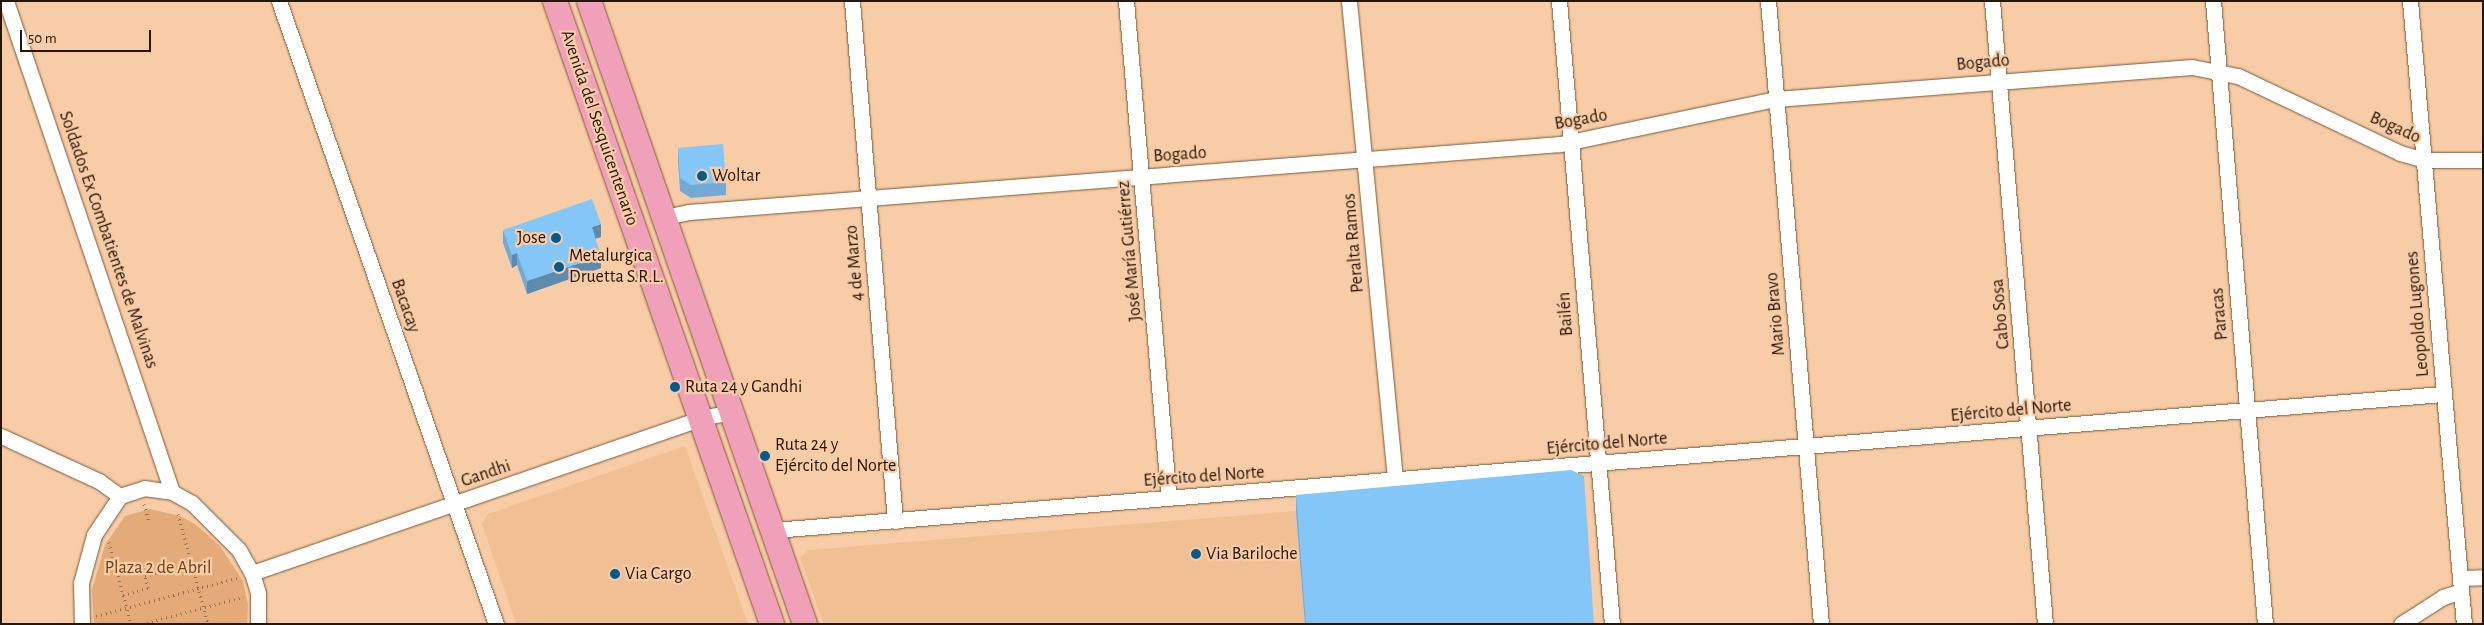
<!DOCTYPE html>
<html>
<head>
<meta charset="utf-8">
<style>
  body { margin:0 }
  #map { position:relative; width:2484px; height:625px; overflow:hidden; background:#f7cca6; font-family:"Alegreya Sans",sans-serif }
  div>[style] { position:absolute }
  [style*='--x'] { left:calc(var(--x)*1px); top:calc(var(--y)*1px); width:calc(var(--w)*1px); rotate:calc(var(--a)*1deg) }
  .built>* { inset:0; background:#f1bf94 }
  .green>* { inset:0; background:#e4ab78 }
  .path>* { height:3px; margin-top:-1.5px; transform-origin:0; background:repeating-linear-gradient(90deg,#8e7156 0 1px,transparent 0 5px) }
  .roads { filter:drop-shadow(0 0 1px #7d5835) drop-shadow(0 0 1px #7d5835) }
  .minor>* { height:15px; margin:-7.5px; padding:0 7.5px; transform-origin:7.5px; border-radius:7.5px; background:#fff }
  .primary>* { height:24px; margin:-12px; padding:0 12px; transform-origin:12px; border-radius:12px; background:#f1a0b9 }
  .wall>* { inset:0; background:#72aad5 }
  .shaded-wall>* { inset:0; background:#5c8bae }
  .building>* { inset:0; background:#84c6f8 }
  .dots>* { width:14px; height:14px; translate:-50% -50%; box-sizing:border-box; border:2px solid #f7cca6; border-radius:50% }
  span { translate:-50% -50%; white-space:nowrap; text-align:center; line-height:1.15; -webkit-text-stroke:4.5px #f7cca6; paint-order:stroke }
  .street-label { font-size:18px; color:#251607 }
  .poi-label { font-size:18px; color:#251607 }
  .left { translate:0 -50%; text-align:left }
  .right { translate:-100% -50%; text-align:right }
  .park-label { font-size:18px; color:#6a431b }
  .frame { position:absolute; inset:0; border:2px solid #251607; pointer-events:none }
  .scale { position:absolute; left:20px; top:30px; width:131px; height:22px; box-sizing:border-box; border:2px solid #251607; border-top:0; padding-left:6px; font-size:15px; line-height:18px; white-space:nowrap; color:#251607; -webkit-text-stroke:4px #f7cca6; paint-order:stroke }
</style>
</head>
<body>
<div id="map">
  <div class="built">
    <i style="clip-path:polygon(685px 446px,748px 624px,516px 624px,482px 524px,488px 514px)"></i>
    <i style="clip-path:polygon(1296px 511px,1593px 624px,824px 624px,800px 558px,808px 550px)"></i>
  </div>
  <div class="green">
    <i style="clip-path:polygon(150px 509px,180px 516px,195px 524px,220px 546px,243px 581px,248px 605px,247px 624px,94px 624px,92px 590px,105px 545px,125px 516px)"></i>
  </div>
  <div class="path">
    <i style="--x:144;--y:504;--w:19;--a:74"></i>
    <i style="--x:178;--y:514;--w:114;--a:74.7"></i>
    <i style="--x:109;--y:542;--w:85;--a:75"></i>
    <i style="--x:123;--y:595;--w:26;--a:-16"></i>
    <i style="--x:148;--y:588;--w:12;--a:-104"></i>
    <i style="--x:145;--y:576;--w:49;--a:-15.5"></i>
    <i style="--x:96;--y:616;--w:146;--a:-15.1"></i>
    <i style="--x:142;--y:624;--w:105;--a:-15"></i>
  </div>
  <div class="roads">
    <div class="minor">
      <i style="--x:6;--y:1;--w:518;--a:71.32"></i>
      <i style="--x:279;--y:1;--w:660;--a:70.8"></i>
      <i style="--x:852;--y:1;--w:522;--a:85.27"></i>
      <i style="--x:1126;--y:1;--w:499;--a:85.1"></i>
      <i style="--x:1349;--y:1;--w:482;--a:84.5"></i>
      <i style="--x:1559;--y:1;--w:625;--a:85.14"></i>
      <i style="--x:1768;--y:1;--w:625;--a:85.14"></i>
      <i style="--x:1992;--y:1;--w:625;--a:85.14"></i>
      <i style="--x:2213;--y:1;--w:625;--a:85.23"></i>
      <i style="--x:2410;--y:1;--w:625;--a:85.05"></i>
      <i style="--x:665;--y:217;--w:25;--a:-12"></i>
      <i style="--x:689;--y:212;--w:874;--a:-4.46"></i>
      <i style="--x:1560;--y:144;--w:221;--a:-11.8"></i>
      <i style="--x:1776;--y:99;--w:417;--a:-4.4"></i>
      <i style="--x:2192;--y:67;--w:47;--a:11.1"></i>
      <i style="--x:2238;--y:76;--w:179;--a:25.4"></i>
      <i style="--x:2400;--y:153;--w:25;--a:16"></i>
      <i style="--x:2424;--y:160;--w:59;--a:0"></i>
      <i style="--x:1;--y:436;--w:108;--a:24.7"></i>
      <i style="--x:99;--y:481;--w:26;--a:36"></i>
      <i style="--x:774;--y:530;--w:1675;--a:-4.66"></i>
      <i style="--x:252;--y:573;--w:475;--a:-19"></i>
      <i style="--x:701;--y:418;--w:33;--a:-11"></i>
      <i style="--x:2460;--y:578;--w:23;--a:-2"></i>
      <i style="--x:82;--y:624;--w:41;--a:-91.4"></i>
      <i style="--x:81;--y:583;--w:50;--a:-74.8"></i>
      <i style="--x:94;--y:535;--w:47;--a:-56.3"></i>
      <i style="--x:120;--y:496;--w:25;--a:-18"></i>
      <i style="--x:144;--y:488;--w:28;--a:8"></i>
      <i style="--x:172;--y:492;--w:23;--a:29"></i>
      <i style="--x:192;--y:503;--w:66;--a:45"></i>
      <i style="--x:239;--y:550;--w:26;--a:61"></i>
      <i style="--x:252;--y:573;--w:21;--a:73"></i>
      <i style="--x:258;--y:593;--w:31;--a:90"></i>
      <i style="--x:2401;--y:624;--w:50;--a:-32.7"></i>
      <i style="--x:2443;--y:597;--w:19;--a:-18"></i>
    </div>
    <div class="primary">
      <i style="--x:555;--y:1;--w:660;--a:70.8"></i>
      <i style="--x:589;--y:1;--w:659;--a:70.88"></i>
    </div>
  </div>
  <div class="wall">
    <i style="clip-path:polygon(678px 148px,726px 182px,726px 195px,691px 198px,680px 191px,678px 160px)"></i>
    <i style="clip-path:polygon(503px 230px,601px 237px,595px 238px,601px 268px,527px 294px,517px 265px,512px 268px,503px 243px)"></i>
    <i style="clip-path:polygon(1296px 495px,1594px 624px,1305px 624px,1296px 511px)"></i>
  </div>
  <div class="shaded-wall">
    <i style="clip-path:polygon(601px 224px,601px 237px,592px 240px,592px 227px)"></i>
    <i style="clip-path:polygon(517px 253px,517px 265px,512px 268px,512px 255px)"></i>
    <i style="clip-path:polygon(601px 256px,601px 268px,527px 294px,527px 281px)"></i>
  </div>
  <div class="building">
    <i style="clip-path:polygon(723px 144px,726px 182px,691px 185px,680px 178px,678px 148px)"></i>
    <i style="clip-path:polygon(592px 199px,601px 224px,592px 227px,601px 256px,527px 281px,517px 253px,512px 255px,503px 230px)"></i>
    <i style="clip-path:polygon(1571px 470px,1584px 476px,1594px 624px,1306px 624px,1296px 495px)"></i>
  </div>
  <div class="dots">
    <i style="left:702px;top:176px;background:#025b8d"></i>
    <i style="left:556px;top:238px;background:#025b8d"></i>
    <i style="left:559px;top:267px;background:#025b8d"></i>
    <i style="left:675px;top:387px;background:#025b8d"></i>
    <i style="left:765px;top:456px;background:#025b8d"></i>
    <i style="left:1196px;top:554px;background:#025b8d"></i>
    <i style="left:615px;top:574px;background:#025b8d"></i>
  </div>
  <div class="street-label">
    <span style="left:1983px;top:63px;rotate:-5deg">Bogado</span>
    <span style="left:1581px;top:120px;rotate:-10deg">Bogado</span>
    <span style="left:599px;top:128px;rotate:71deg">Avenida del Sesquicentenario</span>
    <span style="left:2395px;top:128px;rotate:24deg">Bogado</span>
    <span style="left:1180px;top:155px;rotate:-4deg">Bogado</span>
    <span style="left:108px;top:240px;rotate:71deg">Soldados Ex Combatientes de Malvinas</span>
    <span style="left:1354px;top:243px;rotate:-95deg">Peralta Ramos</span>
    <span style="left:1130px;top:251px;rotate:-95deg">José María Gutiérrez</span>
    <span style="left:855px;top:263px;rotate:-95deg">4 de Marzo</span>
    <span style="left:405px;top:306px;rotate:71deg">Bacacay</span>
    <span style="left:1566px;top:314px;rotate:-94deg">Bailén</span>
    <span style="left:1776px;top:314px;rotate:-95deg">Mario Bravo</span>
    <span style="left:2001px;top:314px;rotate:-95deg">Cabo Sosa</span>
    <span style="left:2220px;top:314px;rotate:-95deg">Paracas</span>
    <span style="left:2418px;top:314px;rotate:-95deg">Leopoldo Lugones</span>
    <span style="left:2011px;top:411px;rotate:-5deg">Ejército del Norte</span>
    <span style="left:1607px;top:444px;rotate:-5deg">Ejército del Norte</span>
    <span style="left:486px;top:474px;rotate:-19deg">Gandhi</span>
    <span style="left:1204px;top:477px;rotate:-4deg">Ejército del Norte</span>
  </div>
  <div class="poi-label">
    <span class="left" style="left:712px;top:176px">Woltar</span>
    <span class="right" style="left:546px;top:238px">Jose</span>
    <span class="left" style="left:569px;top:267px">Metalurgica<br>Druetta S.R.L.</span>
    <span class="left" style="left:685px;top:387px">Ruta 24 y Gandhi</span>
    <span class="left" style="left:775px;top:456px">Ruta 24 y<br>Ejército del Norte</span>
    <span class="left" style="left:1206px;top:554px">Via Bariloche</span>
    <span class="left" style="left:625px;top:574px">Via Cargo</span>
  </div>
  <div class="park-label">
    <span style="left:158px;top:568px">Plaza 2 de Abril</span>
  </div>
  <div class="frame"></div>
  <div class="scale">50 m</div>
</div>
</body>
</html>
